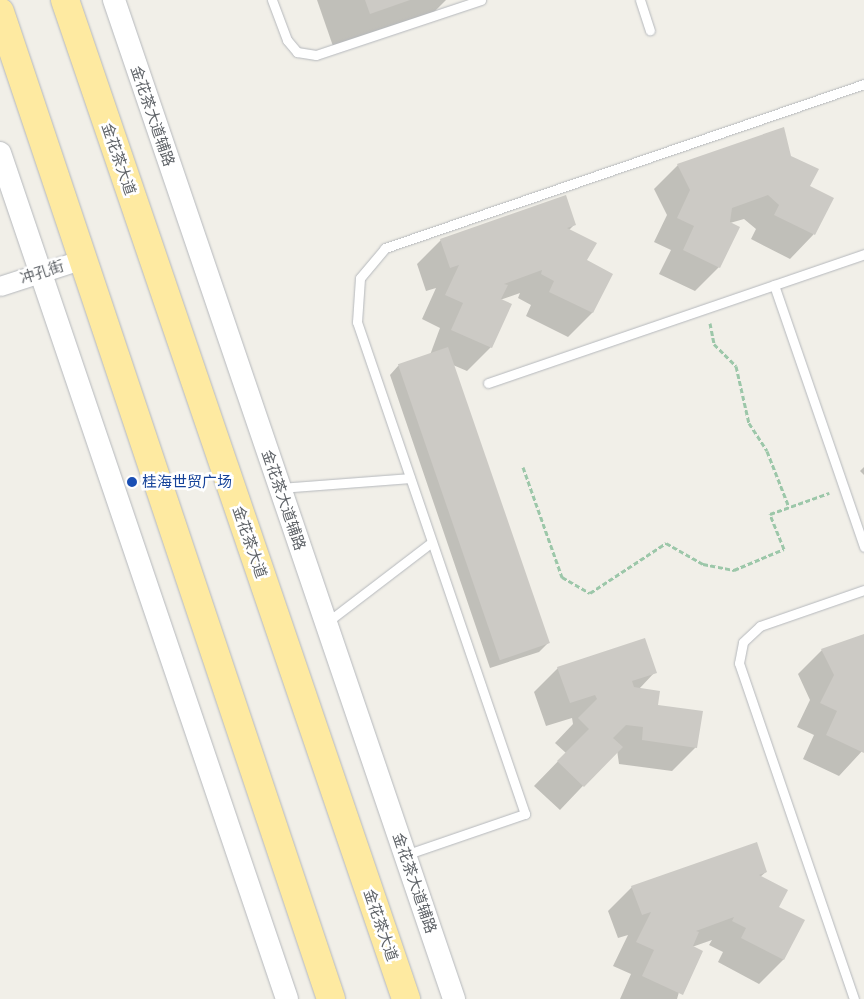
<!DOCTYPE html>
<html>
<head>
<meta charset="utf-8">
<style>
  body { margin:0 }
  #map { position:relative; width:864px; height:999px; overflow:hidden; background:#f1efe8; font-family:Manrope,"Noto Sans SC",sans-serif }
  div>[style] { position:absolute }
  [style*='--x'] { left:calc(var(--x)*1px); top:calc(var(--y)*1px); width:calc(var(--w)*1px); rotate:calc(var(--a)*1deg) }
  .shadow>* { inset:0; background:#0003 }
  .building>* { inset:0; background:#cccac5; transform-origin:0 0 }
  .path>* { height:3px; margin-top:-1.5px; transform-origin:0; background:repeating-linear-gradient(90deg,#9cc7a9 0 5px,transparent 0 7.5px) }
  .roads { filter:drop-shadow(0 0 1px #b5b8bc) drop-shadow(0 0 1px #b5b8bc) }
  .service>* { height:9px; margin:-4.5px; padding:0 4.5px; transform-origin:4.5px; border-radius:4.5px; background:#fff }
  .minor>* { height:19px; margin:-9.5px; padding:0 9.5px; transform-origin:9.5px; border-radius:9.5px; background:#fff }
  .tertiary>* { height:22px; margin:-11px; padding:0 11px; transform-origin:11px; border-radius:11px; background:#fff }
  .trunk>* { height:28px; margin:-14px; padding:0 14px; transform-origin:14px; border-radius:14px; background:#feeaa1 }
  .dots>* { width:14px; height:14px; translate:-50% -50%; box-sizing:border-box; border:2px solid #fff; border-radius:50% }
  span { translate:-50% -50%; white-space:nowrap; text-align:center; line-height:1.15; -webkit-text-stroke:5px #fff; paint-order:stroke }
  .street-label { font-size:15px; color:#5f6368 }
  .transit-label { font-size:15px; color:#164399 }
  .left { translate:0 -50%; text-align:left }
</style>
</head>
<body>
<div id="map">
  <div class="shadow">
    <i style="clip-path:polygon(317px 0,446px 0,429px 17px,334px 49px)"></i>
    <i style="clip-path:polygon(790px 156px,808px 186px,832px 199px,813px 235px,790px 259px,751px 239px,756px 229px,744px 219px,730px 223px,719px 267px,695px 291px,659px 274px,671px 250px,654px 242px,667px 215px,654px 189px,678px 165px)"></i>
    <i style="clip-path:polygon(574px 225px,569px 230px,586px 261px,611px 274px,592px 313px,568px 337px,526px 316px,531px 305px,518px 298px,520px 293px,500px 300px,510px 305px,491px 347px,467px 371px,453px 365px,548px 643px,539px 652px,490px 668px,390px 375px,398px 366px,430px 355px,440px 328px,422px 319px,436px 288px,426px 291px,417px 264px,441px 240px)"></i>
    <i style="clip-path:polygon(864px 467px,864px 475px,860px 471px)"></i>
    <i style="clip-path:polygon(864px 635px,864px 749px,839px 776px,803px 759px,814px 735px,797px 727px,810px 700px,798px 674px,822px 650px)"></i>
    <i style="clip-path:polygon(558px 668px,655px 672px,639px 689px,696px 747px,672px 771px,619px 764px,617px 750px,560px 810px,534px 786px,566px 753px,555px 743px,573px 724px,572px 718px,546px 726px,534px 692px)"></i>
    <i style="clip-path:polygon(766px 872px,760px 877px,778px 908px,803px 921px,783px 960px,759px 984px,718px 962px,723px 952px,709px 945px,712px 940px,692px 947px,677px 999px,620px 999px,631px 974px,613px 966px,628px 935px,618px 938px,608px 911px,632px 887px)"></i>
  </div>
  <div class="building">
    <i style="clip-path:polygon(365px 0,410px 0,370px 14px)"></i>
    <i style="clip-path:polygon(784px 127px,791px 156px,819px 169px,810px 186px,834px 198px,815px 235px,774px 215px,779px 205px,768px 195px,732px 208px,730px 222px,740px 227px,720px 268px,683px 250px,694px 226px,677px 218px,690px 190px,677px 164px)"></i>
    <i style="clip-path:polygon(566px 195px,576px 225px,567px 228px,597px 243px,587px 260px,613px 274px,593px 313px,549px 292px,554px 281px,541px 274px,542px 270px,504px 284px,508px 285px,501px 299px,512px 304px,492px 348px,451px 330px,463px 303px,445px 295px,459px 265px,450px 268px,440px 239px)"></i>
    <i style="left:448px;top:347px;width:313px;height:53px;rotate:71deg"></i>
    <i style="clip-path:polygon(864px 634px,864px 753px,826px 735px,837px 711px,820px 703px,834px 675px,821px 649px)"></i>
    <i style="clip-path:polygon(645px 638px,657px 673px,632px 681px,634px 687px,660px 691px,658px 705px,703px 711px,697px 748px,642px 740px,643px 727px,626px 725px,613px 738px,623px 747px,584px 787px,557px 761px,589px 729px,578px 718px,597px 699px,595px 695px,570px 703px,557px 667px)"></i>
    <i style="clip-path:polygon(757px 842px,767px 872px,759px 875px,788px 890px,779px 907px,805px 920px,784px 960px,741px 938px,746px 928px,732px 921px,734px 917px,696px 931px,699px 932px,693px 946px,703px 951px,683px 995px,642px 976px,654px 950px,636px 942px,651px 912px,642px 915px,631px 886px)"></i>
  </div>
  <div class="path">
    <i style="--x:710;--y:323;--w:21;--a:79"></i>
    <i style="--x:714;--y:344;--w:31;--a:45"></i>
    <i style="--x:736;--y:366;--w:58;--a:77.2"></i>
    <i style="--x:749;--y:423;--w:33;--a:57"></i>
    <i style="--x:767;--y:451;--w:60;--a:68.6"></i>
    <i style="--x:523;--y:467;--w:117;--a:70.5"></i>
    <i style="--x:562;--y:577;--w:32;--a:30"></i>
    <i style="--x:590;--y:593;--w:91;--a:-33.3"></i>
    <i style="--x:666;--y:543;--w:43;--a:29.6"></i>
    <i style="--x:703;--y:564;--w:32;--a:11"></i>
    <i style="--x:734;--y:570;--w:54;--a:-22.8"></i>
    <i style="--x:784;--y:549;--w:38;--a:-112"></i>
    <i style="--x:770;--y:514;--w:63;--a:-19.6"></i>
  </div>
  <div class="roads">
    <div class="service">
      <i style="--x:272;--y:0;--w:43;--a:69.4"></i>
      <i style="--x:287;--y:40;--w:16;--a:50"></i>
      <i style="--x:297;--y:52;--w:19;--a:9"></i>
      <i style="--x:316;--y:55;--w:174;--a:-18.4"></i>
      <i style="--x:640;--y:0;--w:32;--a:72"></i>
      <i style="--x:774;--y:285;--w:277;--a:71"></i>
      <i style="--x:488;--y:383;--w:398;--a:-18.9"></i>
      <i style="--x:281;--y:488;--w:129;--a:-4.4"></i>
      <i style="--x:326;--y:623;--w:133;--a:-37.4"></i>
      <i style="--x:405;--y:855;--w:127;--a:-18.9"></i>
      <i style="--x:525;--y:814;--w:520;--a:-108.85"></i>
      <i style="--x:357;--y:322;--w:44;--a:-86.1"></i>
      <i style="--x:360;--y:278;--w:39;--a:-50"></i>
      <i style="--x:385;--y:248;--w:506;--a:-18.9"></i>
      <i style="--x:854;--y:999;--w:355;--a:-108.9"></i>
      <i style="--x:739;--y:663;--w:21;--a:-79"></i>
      <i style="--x:743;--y:642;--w:23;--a:-43"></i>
      <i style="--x:760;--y:626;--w:110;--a:-19.1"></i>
    </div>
    <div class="minor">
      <i style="--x:0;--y:286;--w:87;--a:-18"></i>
    </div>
    <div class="tertiary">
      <i style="--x:114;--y:0;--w:1055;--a:71.2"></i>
      <i style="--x:0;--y:153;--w:893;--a:71.26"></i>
    </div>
    <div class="trunk">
      <i style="--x:65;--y:0;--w:1056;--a:71.15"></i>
      <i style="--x:0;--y:12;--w:1041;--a:71.46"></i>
    </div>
  </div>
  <div class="dots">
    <i style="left:132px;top:482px;background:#1a4fb4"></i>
  </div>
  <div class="street-label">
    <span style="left:153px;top:116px;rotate:71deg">金花茶大道辅路</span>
    <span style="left:119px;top:159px;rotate:71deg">金花茶大道</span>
    <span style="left:42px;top:272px;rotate:-18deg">冲孔街</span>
    <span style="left:284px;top:500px;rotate:71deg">金花茶大道辅路</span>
    <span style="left:250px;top:542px;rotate:71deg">金花茶大道</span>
    <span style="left:415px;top:883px;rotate:71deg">金花茶大道辅路</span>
    <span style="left:381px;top:925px;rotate:71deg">金花茶大道</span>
  </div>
  <div class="transit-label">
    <span class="left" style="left:142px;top:482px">桂海世贸广场</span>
  </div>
</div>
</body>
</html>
